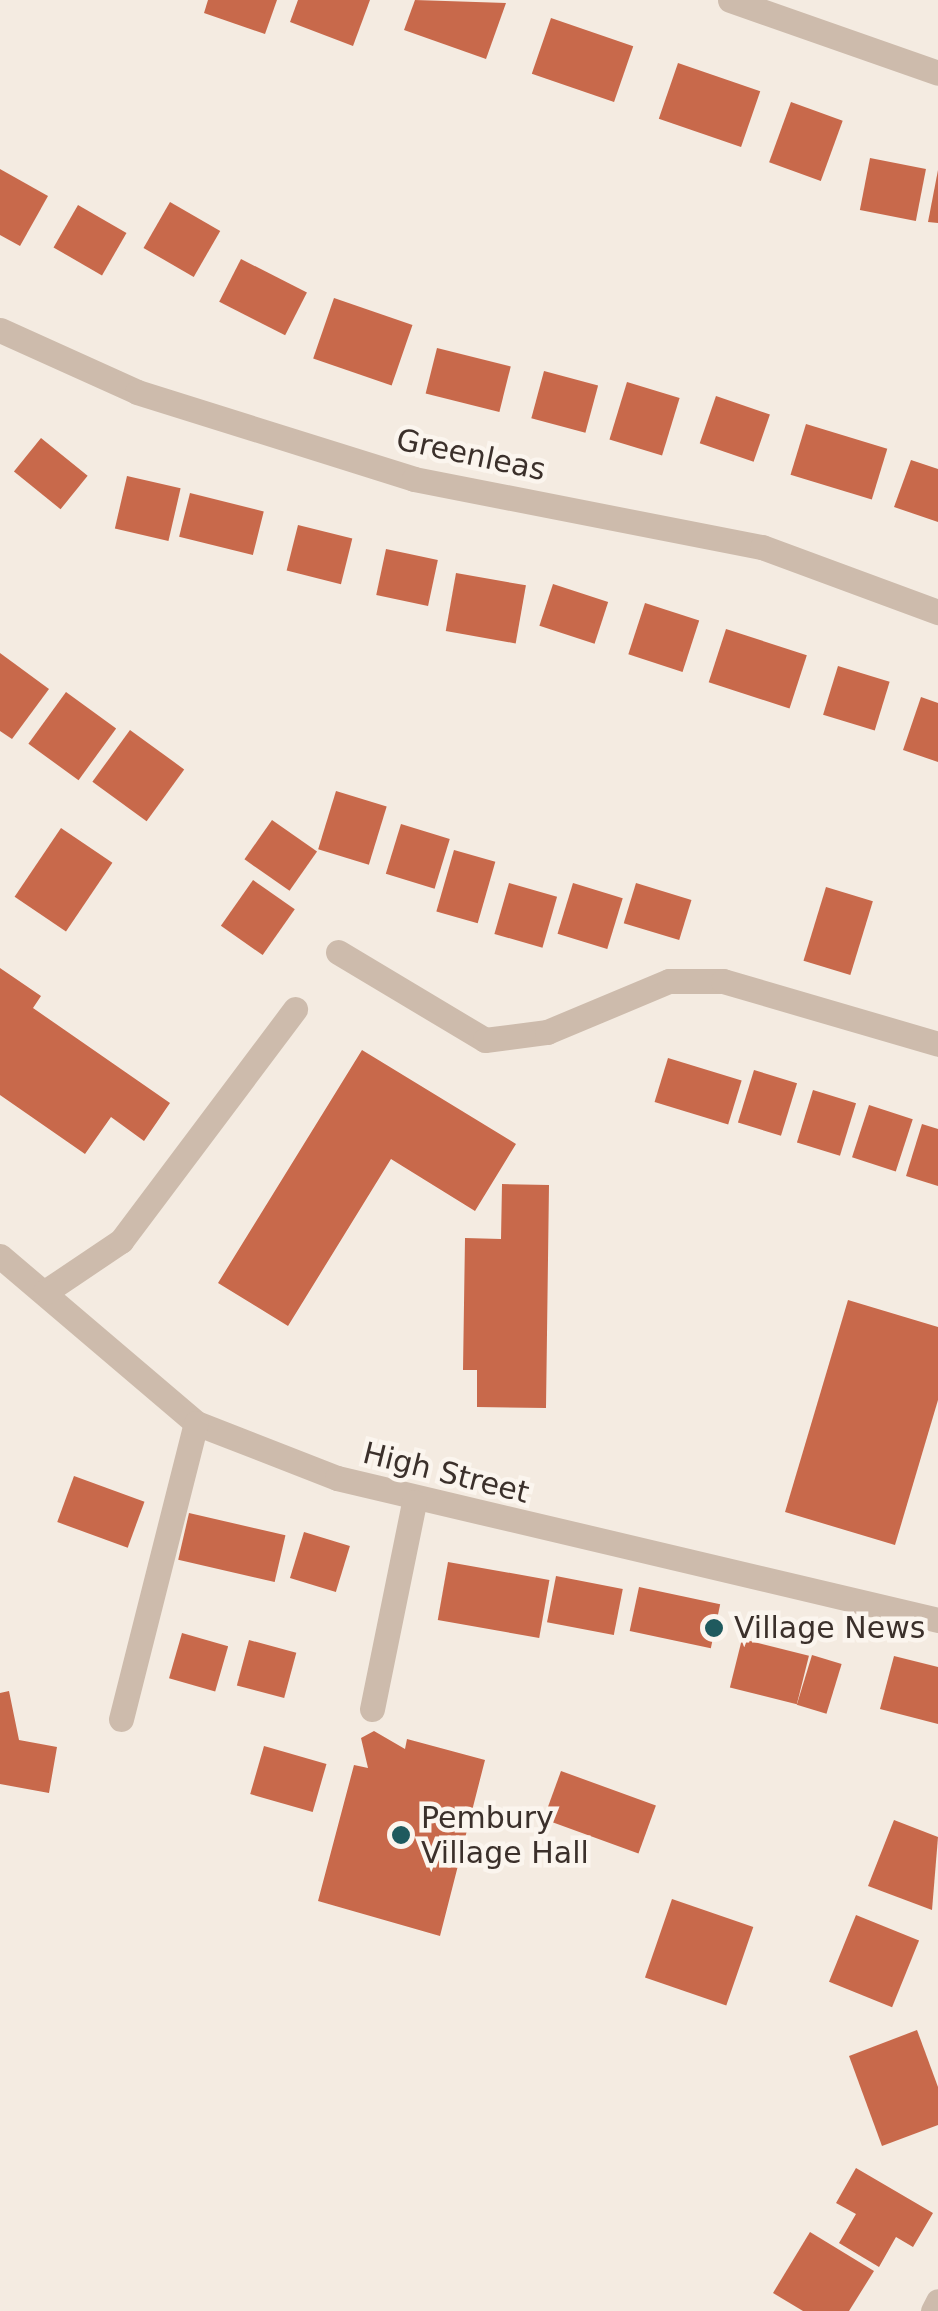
<!DOCTYPE html>
<html>
<head>
<meta charset="utf-8">
<style>
  body { margin:0 }
  #map { position:relative; width:938px; height:2311px; overflow:hidden; background:#f4ebe1; font-family:"DejaVu Sans",sans-serif }
  div>[style] { position:absolute }
  [style*='--x'] { left:calc(var(--x)*1px); top:calc(var(--y)*1px); width:calc(var(--w)*1px); rotate:calc(var(--a)*1deg) }
  .building>* { inset:0; background:#c8694b; transform-origin:0 0 }
  .minor>* { height:25px; margin:-12.5px; padding:0 12.5px; transform-origin:12.5px; border-radius:12.5px; background:#cdbbac }
  .dots>* { width:28px; height:28px; translate:-50% -50%; box-sizing:border-box; border:5px solid #fbf5ee; border-radius:50% }
  span { translate:-50% -50%; white-space:nowrap; text-align:center; line-height:1.15; -webkit-text-stroke:9px #fbf5ee; paint-order:stroke }
  .street-label { font-size:30px; color:#3b302b }
  .poi-label { font-size:30px; color:#3b302b }
  .left { translate:0 -50%; text-align:left }
</style>
</head>
<body>
<div id="map">
  <div class="building">
    <i style="clip-path:polygon(208px 0,277px 0,265px 34px,204px 13px)"></i>
    <i style="clip-path:polygon(298px 0,370px 0,353px 46px,290px 22px)"></i>
    <i style="clip-path:polygon(415px 0,506px 3px,486px 59px,404px 30px)"></i>
    <i style="left:551px;top:18px;width:87px;height:59px;rotate:19deg"></i>
    <i style="left:678px;top:63px;width:87px;height:59px;rotate:19deg"></i>
    <i style="left:791px;top:102px;width:55px;height:64px;rotate:20deg"></i>
    <i style="left:870px;top:158px;width:57px;height:53px;rotate:11deg"></i>
    <i style="clip-path:polygon(0 169px,48px 196px,20px 246px,0 235px)"></i>
    <i style="clip-path:polygon(938px 170px,938px 223px,928px 222px)"></i>
    <i style="left:170px;top:202px;width:58px;height:53px;rotate:30deg"></i>
    <i style="left:78px;top:205px;width:56px;height:49px;rotate:30deg"></i>
    <i style="left:241px;top:259px;width:74px;height:48px;rotate:27deg"></i>
    <i style="left:334px;top:298px;width:83px;height:64px;rotate:19deg"></i>
    <i style="left:437px;top:348px;width:76px;height:47px;rotate:14deg"></i>
    <i style="left:544px;top:371px;width:56px;height:49px;rotate:15deg"></i>
    <i style="left:627px;top:382px;width:55px;height:60px;rotate:17deg"></i>
    <i style="left:716px;top:396px;width:57px;height:50px;rotate:19deg"></i>
    <i style="left:806px;top:424px;width:85px;height:53px;rotate:17deg"></i>
    <i style="left:41px;top:438px;width:60px;height:43px;rotate:39deg"></i>
    <i style="clip-path:polygon(911px 460px,938px 469px,938px 522px,894px 507px)"></i>
    <i style="left:127px;top:476px;width:55px;height:54px;rotate:13deg"></i>
    <i style="left:190px;top:493px;width:76px;height:45px;rotate:14deg"></i>
    <i style="left:298px;top:525px;width:56px;height:47px;rotate:14deg"></i>
    <i style="left:386px;top:549px;width:53px;height:47px;rotate:12deg"></i>
    <i style="left:456px;top:573px;width:71px;height:59px;rotate:10deg"></i>
    <i style="left:553px;top:584px;width:58px;height:44px;rotate:18deg"></i>
    <i style="left:645px;top:603px;width:57px;height:54px;rotate:18deg"></i>
    <i style="left:726px;top:629px;width:85px;height:56px;rotate:18deg"></i>
    <i style="clip-path:polygon(0 653px,49px 689px,12px 739px,0 731px)"></i>
    <i style="left:838px;top:666px;width:54px;height:51px;rotate:17deg"></i>
    <i style="left:66px;top:692px;width:62px;height:64px;rotate:36deg"></i>
    <i style="clip-path:polygon(921px 697px,938px 703px,938px 762px,903px 750px)"></i>
    <i style="left:130px;top:730px;width:67px;height:64px;rotate:36deg"></i>
    <i style="left:336px;top:791px;width:53px;height:61px;rotate:17deg"></i>
    <i style="left:272px;top:820px;width:55px;height:48px;rotate:35deg"></i>
    <i style="left:401px;top:824px;width:51px;height:52px;rotate:17deg"></i>
    <i style="left:61px;top:828px;width:62px;height:83px;rotate:34deg"></i>
    <i style="left:454px;top:850px;width:43px;height:64px;rotate:16deg"></i>
    <i style="left:253px;top:880px;width:51px;height:56px;rotate:35deg"></i>
    <i style="left:509px;top:883px;width:50px;height:53px;rotate:16deg"></i>
    <i style="left:573px;top:883px;width:52px;height:53px;rotate:17deg"></i>
    <i style="left:636px;top:883px;width:58px;height:42px;rotate:17deg"></i>
    <i style="left:826px;top:887px;width:49px;height:77px;rotate:17deg"></i>
    <i style="clip-path:polygon(0 968px,41px 996px,33px 1008px,170px 1103px,144px 1141px,111px 1117px,85px 1154px,0 1095px)"></i>
    <i style="clip-path:polygon(362px 1050px,516px 1144px,475px 1211px,391px 1159px,288px 1326px,218px 1283px)"></i>
    <i style="left:668px;top:1058px;width:77px;height:46px;rotate:17deg"></i>
    <i style="left:754px;top:1070px;width:45px;height:55px;rotate:17deg"></i>
    <i style="left:813px;top:1090px;width:45px;height:55px;rotate:17deg"></i>
    <i style="left:869px;top:1105px;width:46px;height:55px;rotate:18deg"></i>
    <i style="clip-path:polygon(922px 1124px,938px 1129px,938px 1186px,906px 1176px)"></i>
    <i style="clip-path:polygon(502px 1184px,549px 1185px,546px 1408px,477px 1407px,477px 1370px,463px 1370px,465px 1238px,501px 1239px)"></i>
    <i style="clip-path:polygon(848px 1300px,938px 1327px,938px 1400px,895px 1545px,785px 1512px)"></i>
    <i style="left:74px;top:1476px;width:75px;height:49px;rotate:20deg"></i>
    <i style="left:189px;top:1513px;width:99px;height:48px;rotate:13deg"></i>
    <i style="left:304px;top:1532px;width:48px;height:48px;rotate:17deg"></i>
    <i style="left:448px;top:1562px;width:103px;height:59px;rotate:10deg"></i>
    <i style="left:556px;top:1576px;width:68px;height:47px;rotate:11deg"></i>
    <i style="left:639px;top:1587px;width:83px;height:45px;rotate:12deg"></i>
    <i style="left:182px;top:1633px;width:48px;height:47px;rotate:16deg"></i>
    <i style="left:742px;top:1639px;width:69px;height:50px;rotate:14deg"></i>
    <i style="left:249px;top:1640px;width:49px;height:47px;rotate:15deg"></i>
    <i style="left:812px;top:1655px;width:31px;height:52px;rotate:17deg"></i>
    <i style="clip-path:polygon(894px 1656px,938px 1667px,938px 1724px,880px 1709px)"></i>
    <i style="clip-path:polygon(9px 1691px,19px 1740px,57px 1747px,49px 1793px,0 1784px,0 1693px)"></i>
    <i style="clip-path:polygon(374px 1731px,405px 1749px,407px 1739px,485px 1760px,440px 1936px,318px 1901px,354px 1765px,368px 1768px,361px 1738px)"></i>
    <i style="left:264px;top:1746px;width:65px;height:50px;rotate:16deg"></i>
    <i style="left:561px;top:1771px;width:101px;height:51px;rotate:20deg"></i>
    <i style="clip-path:polygon(894px 1820px,938px 1837px,932px 1910px,868px 1886px)"></i>
    <i style="left:672px;top:1899px;width:86px;height:83px;rotate:19deg"></i>
    <i style="left:856px;top:1915px;width:68px;height:72px;rotate:22deg"></i>
    <i style="clip-path:polygon(917px 2030px,938px 2087px,938px 2125px,882px 2146px,849px 2056px)"></i>
    <i style="clip-path:polygon(856px 2168px,933px 2213px,913px 2247px,896px 2237px,879px 2267px,839px 2243px,856px 2214px,836px 2203px)"></i>
    <i style="clip-path:polygon(810px 2232px,874px 2271px,849px 2311px,803px 2311px,773px 2293px)"></i>
  </div>
  <div class="minor">
    <i style="--x:730;--y:0;--w:220;--a:19.3"></i>
    <i style="--x:0;--y:330;--w:150;--a:24.3"></i>
    <i style="--x:137;--y:392;--w:290;--a:17.4"></i>
    <i style="--x:414;--y:479;--w:355;--a:11.1"></i>
    <i style="--x:762;--y:547;--w:188;--a:20.3"></i>
    <i style="--x:338;--y:952;--w:171;--a:30.9"></i>
    <i style="--x:485;--y:1040;--w:63;--a:-7.4"></i>
    <i style="--x:547;--y:1032;--w:132;--a:-22.7"></i>
    <i style="--x:669;--y:981;--w:54;--a:0"></i>
    <i style="--x:723;--y:981;--w:224;--a:16.3"></i>
    <i style="--x:0;--y:1256;--w:257;--a:40.4"></i>
    <i style="--x:196;--y:1423;--w:151;--a:21.3"></i>
    <i style="--x:337;--y:1478;--w:618;--a:13.29"></i>
    <i style="--x:45;--y:1292;--w:92;--a:-33.9"></i>
    <i style="--x:121;--y:1241;--w:290;--a:-53.1"></i>
    <i style="--x:372;--y:1709;--w:211;--a:-78.5"></i>
    <i style="--x:121;--y:1719;--w:305;--a:-75.8"></i>
    <i style="--x:933;--y:2311;--w:11;--a:-63"></i>
  </div>
  <div class="dots">
    <i style="left:714px;top:1628px;background:#1f5a5e"></i>
    <i style="left:401px;top:1835px;background:#1f5a5e"></i>
  </div>
  <div class="street-label">
    <span style="left:471px;top:455px;rotate:12deg">Greenleas</span>
    <span style="left:446px;top:1473px;rotate:14deg">High Street</span>
  </div>
  <div class="poi-label">
    <span class="left" style="left:734px;top:1628px">Village News</span>
    <span class="left" style="left:421px;top:1835px">Pembury<br>Village Hall</span>
  </div>
</div>
</body>
</html>
